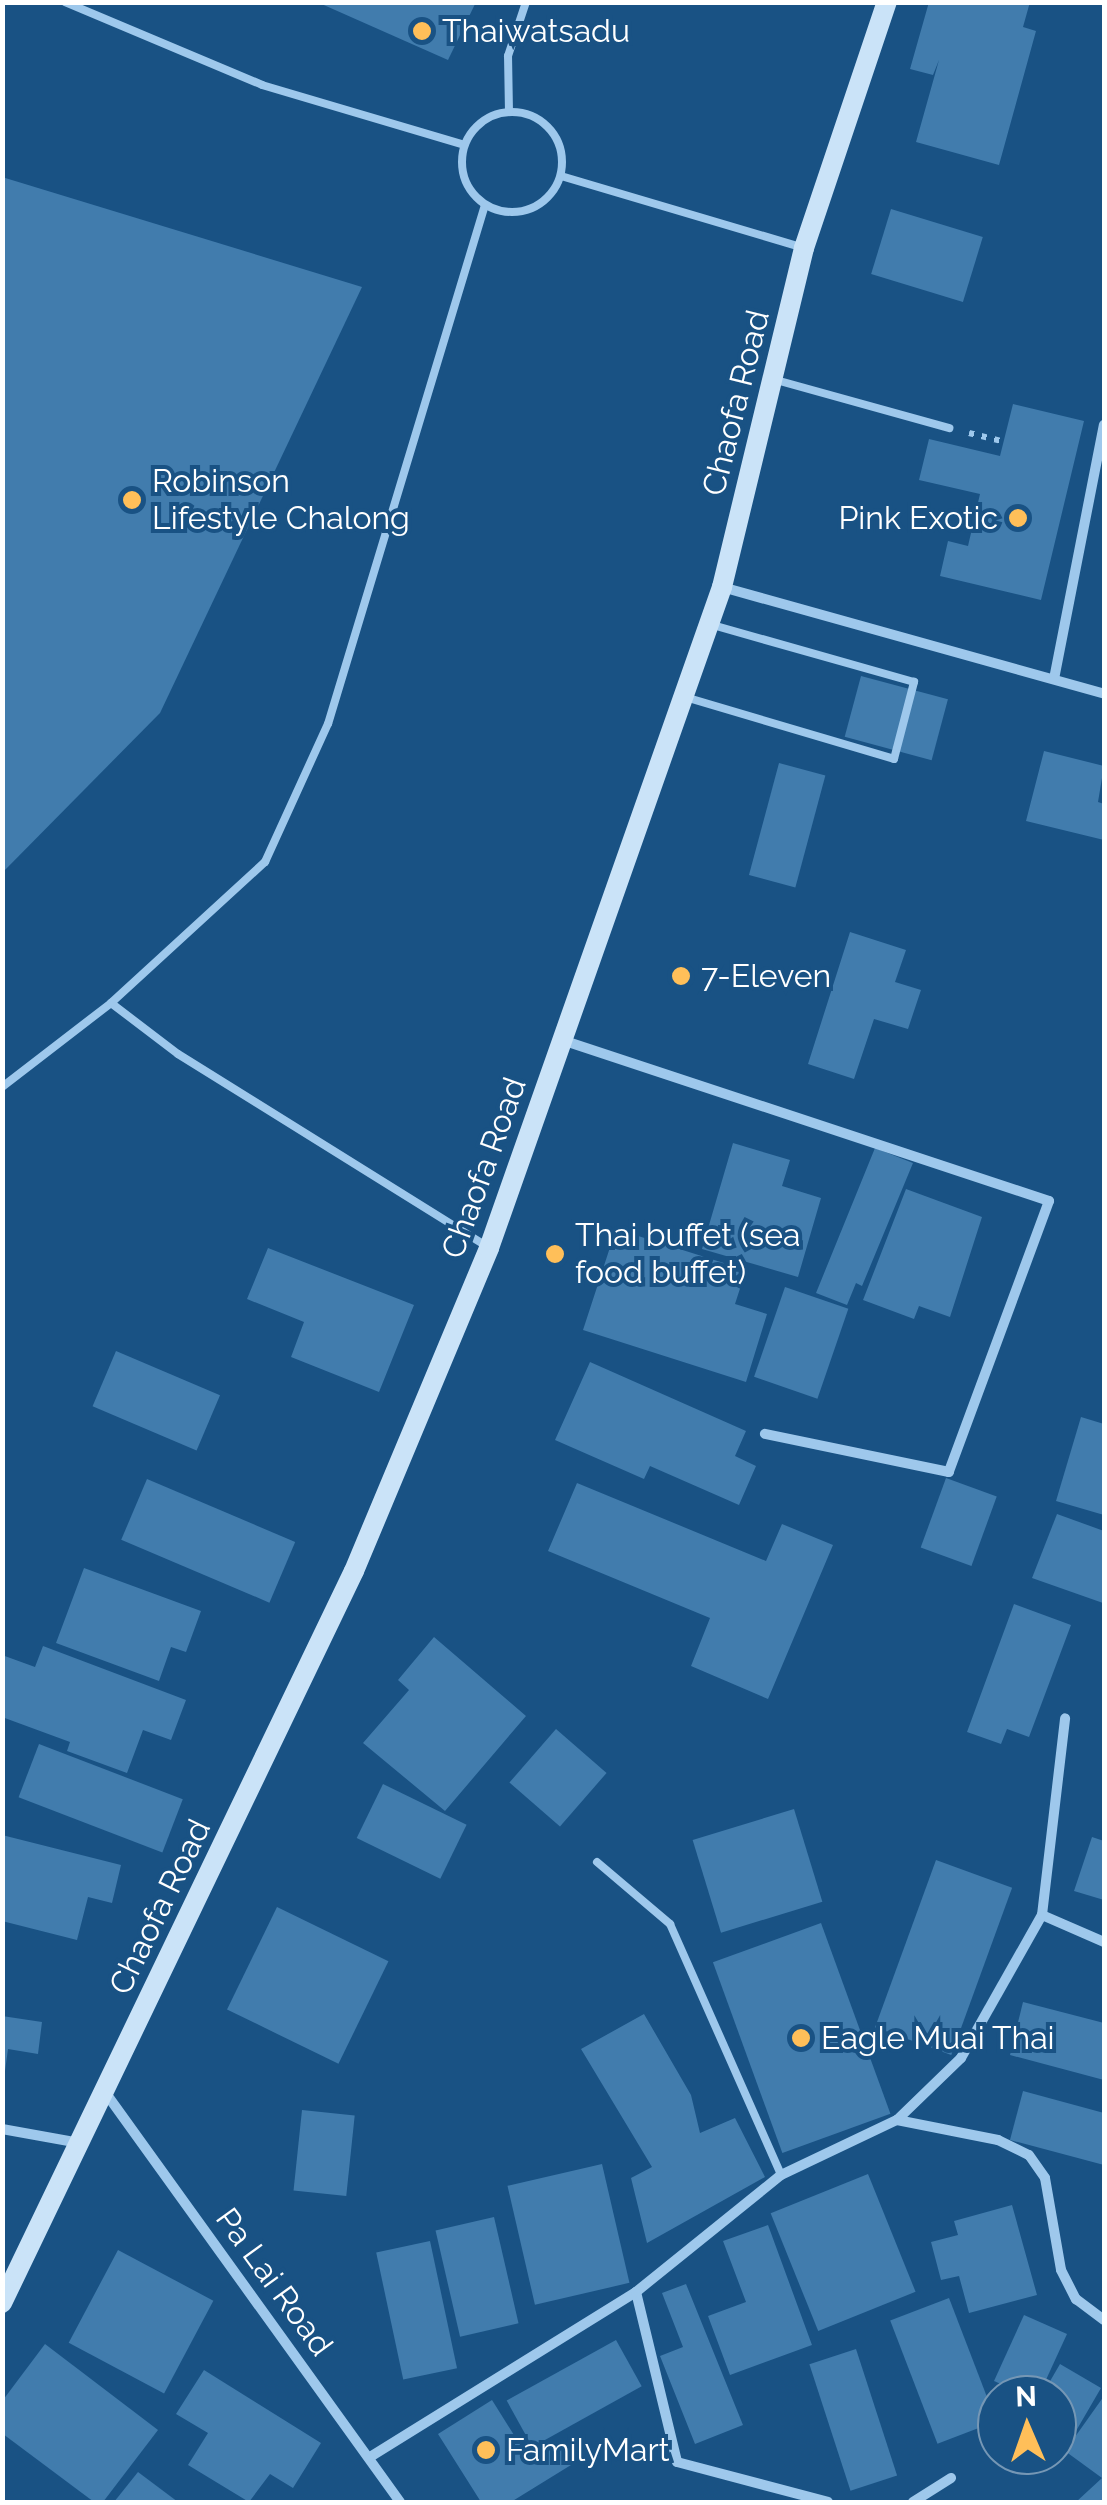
<!DOCTYPE html>
<html>
<head>
<meta charset="utf-8">
<style>
  body { margin:0 }
  #map { position:relative; width:1107px; height:2505px; overflow:hidden; background:#195284; font-family:Raleway,sans-serif }
  div>[style] { position:absolute }
  [style*='--x'] { left:calc(var(--x)*1px); top:calc(var(--y)*1px); width:calc(var(--w)*1px); rotate:calc(var(--a)*1deg) }
  .building>* { inset:0; background:#417cad; transform-origin:0 0 }
  .path>* { height:6px; margin-top:-3px; transform-origin:0; background:repeating-linear-gradient(90deg,#9ec8ec 0 5px,transparent 0 13px) }
  .service>* { height:8px; margin:-4px; padding:0 4px; transform-origin:4px; border-radius:4px; background:#9ec8ec }
  .service>.ring { margin:-4px; padding:0; box-sizing:content-box; background:none; border:8px solid #9ec8ec; border-radius:50% }
  .minor>* { height:10px; margin:-5px; padding:0 5px; transform-origin:5px; border-radius:5px; background:#9ec8ec }
  .secondary>* { height:20px; margin:-10px; padding:0 10px; transform-origin:10px; border-radius:10px; background:#cae3f8 }
  .dots>* { width:28px; height:28px; translate:-50% -50%; box-sizing:border-box; border:5px solid #195284; border-radius:50% }
  span { translate:-50% -50%; white-space:nowrap; text-align:center; line-height:1.15; -webkit-text-stroke:8px #195284; paint-order:stroke }
  .poi-label { font-size:32px; color:#fff }
  .left { translate:0 -50%; text-align:left }
  .right { translate:-100% -50%; text-align:right }
  .street-label { font-size:32px; color:#fff }
  .frame { position:absolute; inset:0; border:5px solid #fff; pointer-events:none }
  .north { position:absolute; left:977px; top:2375px; width:100px; height:100px; box-sizing:border-box; background:#195284; border:2px solid #7597b5; border-radius:50%; rotate:358deg; font-size:28px; font-weight:700; line-height:40px; text-align:center; color:#fff }
  .north::after { content:''; display:block; margin:auto; width:35px; height:45px; background:#ffbf59; clip-path:polygon(50% 0,100% 100%,50% 72%,0 100%) }
</style>
</head>
<body>
<div id="map">
  <div class="building">
    <i style="clip-path:polygon(317px 2px,476px 2px,448px 60px)"></i>
    <i style="clip-path:polygon(929px 2px,1030px 2px,1023px 27px,1036px 31px,999px 165px,916px 142px,939px 60px,933px 75px,910px 69px)"></i>
    <i style="clip-path:polygon(2px 177px,362px 287px,160px 713px,2px 873px)"></i>
    <i style="left:891px;top:209px;width:96px;height:68px;rotate:17deg"></i>
    <i style="clip-path:polygon(1013px 404px,1084px 421px,1041px 600px,940px 576px,948px 541px,968px 546px,980px 494px,919px 480px,929px 439px,1000px 456px)"></i>
    <i style="left:861px;top:676px;width:90px;height:63px;rotate:15deg"></i>
    <i style="clip-path:polygon(1044px 751px,1104px 766px,1098px 802px,1104px 804px,1104px 840px,1026px 821px)"></i>
    <i style="left:779px;top:763px;width:48px;height:116px;rotate:15deg"></i>
    <i style="clip-path:polygon(850px 932px,906px 950px,895px 982px,921px 990px,908px 1029px,874px 1019px,854px 1079px,808px 1064px)"></i>
    <i style="clip-path:polygon(733px 1143px,790px 1160px,782px 1186px,821px 1198px,798px 1277px,702px 1249px)"></i>
    <i style="clip-path:polygon(875px 1148px,913px 1163px,862px 1286px,856px 1283px,847px 1305px,816px 1293px)"></i>
    <i style="clip-path:polygon(906px 1189px,982px 1217px,950px 1317px,919px 1306px,914px 1319px,863px 1300px)"></i>
    <i style="clip-path:polygon(616px 1229px,746px 1270px,735px 1304px,767px 1314px,746px 1382px,583px 1330px)"></i>
    <i style="clip-path:polygon(268px 1248px,414px 1305px,379px 1392px,291px 1357px,304px 1322px,247px 1299px)"></i>
    <i style="left:785px;top:1287px;width:67px;height:95px;rotate:19deg"></i>
    <i style="left:116px;top:1351px;width:113px;height:60px;rotate:23deg"></i>
    <i style="clip-path:polygon(590px 1362px,746px 1431px,735px 1456px,756px 1466px,739px 1505px,650px 1466px,644px 1479px,555px 1440px)"></i>
    <i style="clip-path:polygon(1081px 1417px,1104px 1424px,1104px 1515px,1056px 1501px)"></i>
    <i style="left:946px;top:1478px;width:54px;height:74px;rotate:20deg"></i>
    <i style="left:147px;top:1479px;width:161px;height:66px;rotate:23deg"></i>
    <i style="clip-path:polygon(577px 1483px,766px 1561px,782px 1524px,833px 1545px,768px 1699px,691px 1666px,710px 1618px,548px 1551px)"></i>
    <i style="clip-path:polygon(1057px 1514px,1104px 1531px,1103px 1603px,1032px 1578px)"></i>
    <i style="clip-path:polygon(84px 1568px,201px 1611px,186px 1652px,171px 1647px,159px 1681px,56px 1643px)"></i>
    <i style="clip-path:polygon(1014px 1604px,1071px 1625px,1029px 1737px,1007px 1729px,1001px 1744px,967px 1732px)"></i>
    <i style="clip-path:polygon(434px 1637px,526px 1716px,445px 1811px,363px 1743px,409px 1690px,398px 1680px)"></i>
    <i style="clip-path:polygon(43px 1646px,186px 1700px,171px 1740px,143px 1730px,127px 1773px,67px 1751px,70px 1742px,2px 1717px,2px 1655px,35px 1667px)"></i>
    <i style="left:556px;top:1729px;width:67px;height:71px;rotate:41deg"></i>
    <i style="left:39px;top:1744px;width:154px;height:57px;rotate:21deg"></i>
    <i style="left:383px;top:1784px;width:93px;height:60px;rotate:26deg"></i>
    <i style="left:794px;top:1809px;width:97px;height:106px;rotate:73deg"></i>
    <i style="clip-path:polygon(2px 1835px,121px 1865px,112px 1903px,88px 1897px,77px 1940px,2px 1921px)"></i>
    <i style="clip-path:polygon(1092px 1837px,1104px 1841px,1104px 1900px,1074px 1891px)"></i>
    <i style="left:936px;top:1860px;width:81px;height:178px;rotate:20deg"></i>
    <i style="left:277px;top:1907px;width:124px;height:114px;rotate:26deg"></i>
    <i style="left:821px;top:1923px;width:203px;height:115px;rotate:70deg"></i>
    <i style="clip-path:polygon(1023px 2002px,1104px 2023px,1104px 2080px,1010px 2055px)"></i>
    <i style="clip-path:polygon(644px 2014px,691px 2095px,700px 2133px,735px 2118px,765px 2177px,647px 2243px,631px 2178px,652px 2167px,581px 2049px)"></i>
    <i style="clip-path:polygon(2px 2016px,42px 2022px,38px 2054px,8px 2049px,5px 2071px)"></i>
    <i style="clip-path:polygon(1023px 2091px,1104px 2113px,1104px 2165px,1010px 2140px)"></i>
    <i style="left:302px;top:2110px;width:53px;height:81px;rotate:6deg"></i>
    <i style="left:602px;top:2164px;width:122px;height:97px;rotate:77deg"></i>
    <i style="left:868px;top:2174px;width:127px;height:105px;rotate:68deg"></i>
    <i style="clip-path:polygon(1012px 2205px,1037px 2295px,969px 2313px,959px 2276px,941px 2280px,931px 2242px,958px 2235px,954px 2221px)"></i>
    <i style="left:494px;top:2217px;width:109px;height:60px;rotate:77deg"></i>
    <i style="clip-path:polygon(768px 2225px,812px 2345px,730px 2375px,708px 2316px,746px 2302px,723px 2241px)"></i>
    <i style="left:430px;top:2241px;width:130px;height:55px;rotate:78deg"></i>
    <i style="left:118px;top:2250px;width:108px;height:105px;rotate:28deg"></i>
    <i style="clip-path:polygon(686px 2284px,743px 2425px,695px 2444px,660px 2356px,683px 2347px,662px 2293px)"></i>
    <i style="left:949px;top:2298px;width:132px;height:63px;rotate:69deg"></i>
    <i style="clip-path:polygon(1024px 2315px,1067px 2334px,1039px 2395px,1026px 2395px,994px 2381px)"></i>
    <i style="left:616px;top:2340px;width:53px;height:125px;rotate:61deg"></i>
    <i style="clip-path:polygon(45px 2344px,158px 2430px,103px 2502px,94px 2502px,3px 2434px,3px 2400px)"></i>
    <i style="left:856px;top:2349px;width:133px;height:49px;rotate:72deg"></i>
    <i style="clip-path:polygon(1060px 2364px,1101px 2388px,1069px 2443px,1057px 2436px,1057px 2395px,1042px 2395px)"></i>
    <i style="clip-path:polygon(204px 2370px,321px 2443px,293px 2488px,270px 2474px,249px 2502px,188px 2465px,208px 2433px,176px 2414px)"></i>
    <i style="clip-path:polygon(1104px 2396px,1104px 2502px,1076px 2502px,1102px 2478px,1065px 2451px)"></i>
    <i style="clip-path:polygon(492px 2400px,529px 2459px,557px 2442px,571px 2465px,511px 2502px,481px 2502px,438px 2434px)"></i>
    <i style="clip-path:polygon(1001px 2455px,1042px 2455px,1016px 2474px)"></i>
    <i style="clip-path:polygon(138px 2472px,178px 2502px,114px 2502px)"></i>
  </div>
  <div class="path">
    <i style="--x:969;--y:433;--w:36;--a:14"></i>
  </div>
  <div class="service">
    <i style="--x:65;--y:2;--w:214;--a:22.8"></i>
    <i style="--x:262;--y:85;--w:211;--a:16.5"></i>
    <i class="ring" style="left:462px;top:112px;width:92px;height:92px"></i>
    <i style="--x:509;--y:112;--w:56;--a:-91"></i>
    <i style="--x:508;--y:56;--w:57;--a:-71.6"></i>
    <i style="--x:561;--y:176;--w:253;--a:16.5"></i>
    <i style="--x:776;--y:380;--w:180;--a:15.5"></i>
    <i style="--x:685;--y:697;--w:218;--a:16.5"></i>
    <i style="--x:894;--y:759;--w:80;--a:-75.4"></i>
    <i style="--x:914;--y:682;--w:213;--a:-164.2"></i>
    <i style="--x:111;--y:1003;--w:84;--a:37.3"></i>
    <i style="--x:178;--y:1054;--w:362;--a:31.9"></i>
    <i style="--x:2;--y:1087;--w:138;--a:-37.6"></i>
    <i style="--x:111;--y:1003;--w:209;--a:-42.5"></i>
    <i style="--x:265;--y:862;--w:152;--a:-65.5"></i>
    <i style="--x:328;--y:724;--w:542;--a:-73.17"></i>
    <i style="--x:597;--y:1862;--w:96;--a:40.3"></i>
    <i style="--x:670;--y:1924;--w:274;--a:66.1"></i>
  </div>
  <div class="minor">
    <i style="--x:722;--y:587;--w:397;--a:15.6"></i>
    <i style="--x:1054;--y:679;--w:259;--a:-78.9"></i>
    <i style="--x:562;--y:1040;--w:513;--a:18.29"></i>
    <i style="--x:1049;--y:1201;--w:289;--a:110.3"></i>
    <i style="--x:949;--y:1472;--w:188;--a:-168.3"></i>
    <i style="--x:1042;--y:1915;--w:68;--a:23.5"></i>
    <i style="--x:105;--y:2092;--w:505;--a:54.26"></i>
    <i style="--x:897;--y:2120;--w:103;--a:11.2"></i>
    <i style="--x:998;--y:2140;--w:34;--a:26"></i>
    <i style="--x:1029;--y:2155;--w:28;--a:55"></i>
    <i style="--x:1045;--y:2178;--w:93;--a:80.1"></i>
    <i style="--x:1061;--y:2270;--w:33;--a:63"></i>
    <i style="--x:1076;--y:2299;--w:35;--a:37"></i>
    <i style="--x:2;--y:2129;--w:79;--a:10.2"></i>
    <i style="--x:636;--y:2292;--w:175;--a:76.4"></i>
    <i style="--x:677;--y:2462;--w:156;--a:14.8"></i>
    <i style="--x:370;--y:2457;--w:313;--a:-31.8"></i>
    <i style="--x:636;--y:2292;--w:186;--a:-38.9"></i>
    <i style="--x:781;--y:2175;--w:128;--a:-25.4"></i>
    <i style="--x:897;--y:2120;--w:89;--a:-44.1"></i>
    <i style="--x:961;--y:2058;--w:164;--a:-60.5"></i>
    <i style="--x:1042;--y:1915;--w:198;--a:-83.3"></i>
    <i style="--x:913;--y:2502;--w:45;--a:-32.3"></i>
  </div>
  <div class="secondary">
    <i style="--x:2;--y:2303;--w:812;--a:-64.32"></i>
    <i style="--x:354;--y:1571;--w:350;--a:-67.3"></i>
    <i style="--x:489;--y:1248;--w:701;--a:-70.58"></i>
    <i style="--x:722;--y:587;--w:349;--a:-76.4"></i>
    <i style="--x:804;--y:248;--w:260;--a:-71.4"></i>
  </div>
  <div class="dots">
    <i style="left:422px;top:31px;background:#ffbf59"></i>
    <i style="left:132px;top:500px;background:#ffbf59"></i>
    <i style="left:1018px;top:518px;background:#ffbf59"></i>
    <i style="left:681px;top:976px;background:#ffbf59"></i>
    <i style="left:555px;top:1254px;background:#ffbf59"></i>
    <i style="left:801px;top:2038px;background:#ffbf59"></i>
    <i style="left:486px;top:2450px;background:#ffbf59"></i>
  </div>
  <div class="poi-label">
    <span class="left" style="left:442px;top:31px">Thaiwatsadu</span>
    <span class="left" style="left:152px;top:500px">Robinson<br>Lifestyle Chalong</span>
    <span class="right" style="left:998px;top:518px">Pink Exotic</span>
    <span class="left" style="left:701px;top:976px">7-Eleven</span>
    <span class="left" style="left:575px;top:1254px">Thai buffet (sea<br>food buffet)</span>
    <span class="left" style="left:821px;top:2038px">Eagle Muai Thai</span>
    <span class="left" style="left:506px;top:2450px">FamilyMart</span>
  </div>
  <div class="street-label">
    <span style="left:736px;top:403px;rotate:-76deg">Chaofa Road</span>
    <span style="left:484px;top:1168px;rotate:-70deg">Chaofa Road</span>
    <span style="left:160px;top:1907px;rotate:-64deg">Chaofa Road</span>
    <span style="left:274px;top:2282px;rotate:54deg">Pa Lai Road</span>
  </div>
  <div class="frame"></div>
  <div class="north">N</div>
</div>
</body>
</html>
